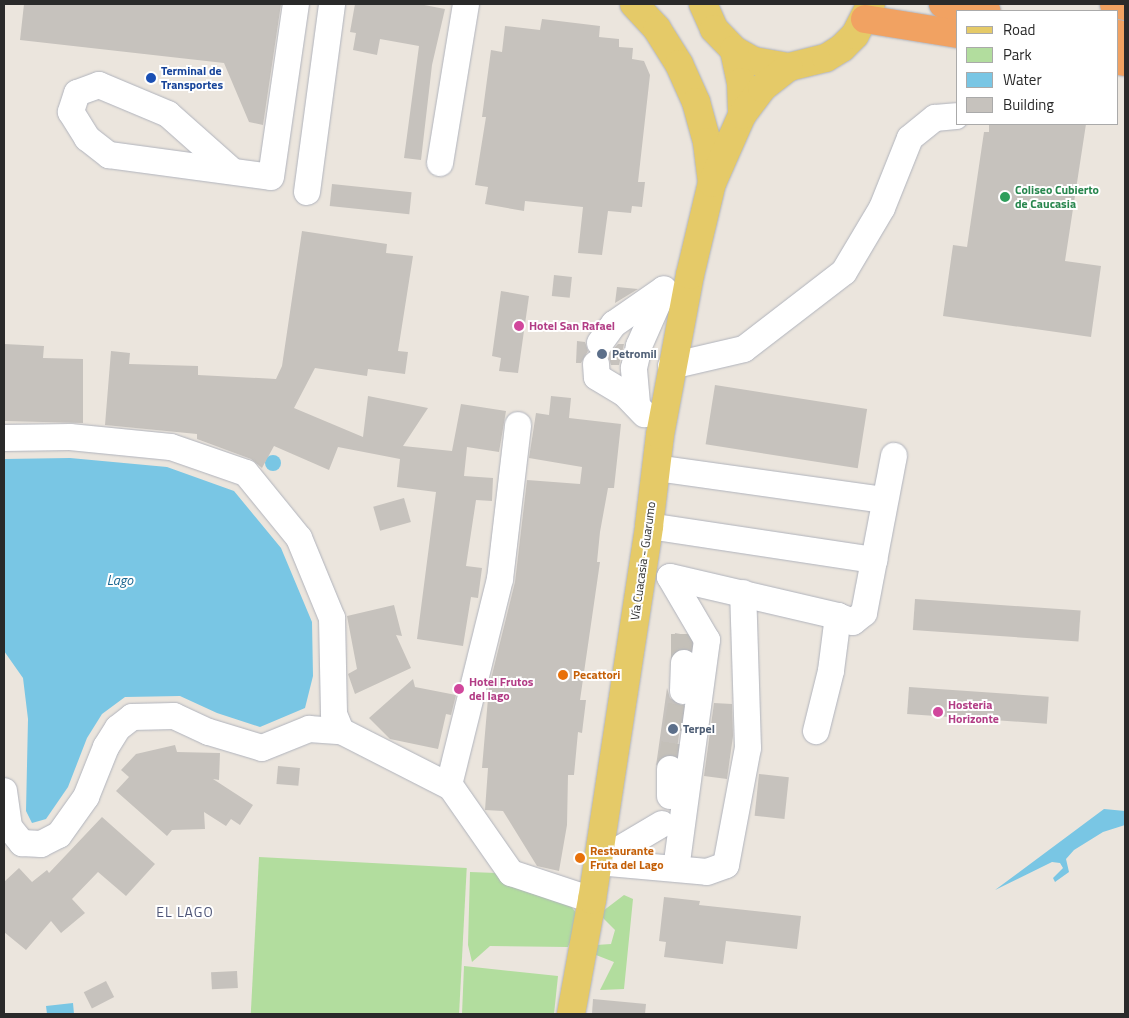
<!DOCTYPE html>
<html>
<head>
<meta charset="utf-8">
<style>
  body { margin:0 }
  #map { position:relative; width:1129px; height:1018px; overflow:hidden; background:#ebe5dd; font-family:"Titillium Web",sans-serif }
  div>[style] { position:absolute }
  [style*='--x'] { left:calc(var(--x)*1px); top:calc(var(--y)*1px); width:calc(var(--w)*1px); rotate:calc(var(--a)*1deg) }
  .green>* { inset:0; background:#b2dd9e; transform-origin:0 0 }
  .water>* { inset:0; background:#79c6e4 }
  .round { border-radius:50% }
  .building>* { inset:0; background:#c6c2bd; transform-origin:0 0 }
  .minor-tunnel>* { height:26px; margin-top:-13px; transform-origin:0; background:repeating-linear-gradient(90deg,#c4c0b9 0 26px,transparent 0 39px) }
  .roads { filter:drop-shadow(0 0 1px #b0b3bc) drop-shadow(0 0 1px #b0b3bc) }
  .minor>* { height:26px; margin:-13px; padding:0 13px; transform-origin:13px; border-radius:13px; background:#fff }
  .major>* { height:28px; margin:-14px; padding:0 14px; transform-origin:14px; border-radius:14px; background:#e5ca68 }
  .highway>* { height:28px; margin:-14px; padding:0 14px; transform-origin:14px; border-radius:14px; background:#f1a262 }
  .dots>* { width:14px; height:14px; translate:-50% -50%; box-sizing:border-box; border:2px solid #fff; border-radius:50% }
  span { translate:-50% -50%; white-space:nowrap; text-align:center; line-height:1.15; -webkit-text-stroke:4px #fff; paint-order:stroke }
  .transit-label { font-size:12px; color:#164399; font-weight:700 }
  .left { translate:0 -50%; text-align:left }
  .leisure-label { font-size:12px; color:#27864d; font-weight:700 }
  .hotel-label { font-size:12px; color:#b23c85; font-weight:700 }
  .service-label { font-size:12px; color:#4e5e75; font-weight:700 }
  .street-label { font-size:12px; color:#2a2a2a }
  .food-label { font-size:12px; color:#c56008; font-weight:700 }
  .water-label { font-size:14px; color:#186590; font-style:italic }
  .neighbourhood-label { font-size:14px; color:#4e5577; letter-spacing:1px }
  .frame { position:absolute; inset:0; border:5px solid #2a2a2a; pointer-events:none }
  .legend { position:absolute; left:956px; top:10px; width:162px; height:115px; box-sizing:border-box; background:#fff; border:1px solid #aaa; margin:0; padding:6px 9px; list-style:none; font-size:15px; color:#2a2a2a }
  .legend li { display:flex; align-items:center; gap:10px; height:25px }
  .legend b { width:25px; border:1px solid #aaa }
</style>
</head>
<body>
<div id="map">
  <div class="green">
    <i style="left:259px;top:857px;width:208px;height:157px;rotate:3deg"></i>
    <i style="clip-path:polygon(470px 872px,547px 875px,577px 914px,575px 930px,568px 947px,490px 946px,472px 962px,468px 945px)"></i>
    <i style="clip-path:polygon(624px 895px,633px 899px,624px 989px,600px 990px,614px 962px,596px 955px,596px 945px,611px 944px,615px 930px,599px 914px)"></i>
    <i style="clip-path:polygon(464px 966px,558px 976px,554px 1014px,462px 1014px)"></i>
  </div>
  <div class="water">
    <i class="round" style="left:265px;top:455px;width:16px;height:16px"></i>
    <i style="clip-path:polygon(70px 458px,167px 467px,234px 491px,281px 548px,312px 622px,313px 676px,305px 708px,260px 727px,217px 713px,180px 696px,125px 697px,102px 714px,87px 738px,68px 787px,46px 819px,32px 823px,26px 811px,28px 719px,23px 678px,4px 651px,4px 459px)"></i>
    <i style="clip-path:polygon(1104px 809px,1125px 811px,1125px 825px,1103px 832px,1074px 850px,1066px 859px,1069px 872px,1055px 882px,1053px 878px,1063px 868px,1060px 863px,1052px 862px,995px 890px)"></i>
    <i style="clip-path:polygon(73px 1003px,74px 1014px,47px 1014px,46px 1006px)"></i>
  </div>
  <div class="building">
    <i style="clip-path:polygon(24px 4px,281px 4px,263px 125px,249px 122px,224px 63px,20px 40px)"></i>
    <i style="clip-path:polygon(355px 4px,419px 4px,445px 9px,432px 65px,421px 160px,404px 158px,419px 46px,380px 39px,377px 55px,353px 50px,356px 33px,350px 32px)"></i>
    <i style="clip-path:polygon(542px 19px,600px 26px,599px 37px,619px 39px,619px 47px,633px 48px,632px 59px,644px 61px,650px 75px,638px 182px,645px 182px,642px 207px,632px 206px,631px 213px,608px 211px,602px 255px,578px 253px,583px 207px,525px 201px,524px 211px,485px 204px,488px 187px,475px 185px,486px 117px,482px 117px,491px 50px,502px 52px,505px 26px,540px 30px)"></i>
    <i style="clip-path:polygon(989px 124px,1086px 124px,1065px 261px,1101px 266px,1091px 337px,943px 316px,953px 245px,967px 247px,984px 132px,989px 132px)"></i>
    <i style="left:332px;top:184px;width:80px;height:22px;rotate:6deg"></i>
    <i style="clip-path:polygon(302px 231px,387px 244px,386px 253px,413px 256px,398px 351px,408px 352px,405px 374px,368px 369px,367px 376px,315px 368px,294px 408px,363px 437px,368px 396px,428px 408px,403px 446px,452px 451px,461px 404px,506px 411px,499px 452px,467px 447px,464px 476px,493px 478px,492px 501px,476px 500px,466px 566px,482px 568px,478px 598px,471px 597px,463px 646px,417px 639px,436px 492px,397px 487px,400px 459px,338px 447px,329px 470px,274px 446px,262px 468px,251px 459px,197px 439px,197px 434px,105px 425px,111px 351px,130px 353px,129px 364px,198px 366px,198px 375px,276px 379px,282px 366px)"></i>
    <i style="left:554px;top:275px;width:18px;height:21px;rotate:6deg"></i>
    <i style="clip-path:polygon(617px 287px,638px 289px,615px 303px)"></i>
    <i style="clip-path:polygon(501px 291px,529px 296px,518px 373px,499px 371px,501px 358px,492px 356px)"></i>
    <i style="clip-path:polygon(577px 341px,585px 342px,588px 351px,581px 363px,576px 363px)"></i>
    <i style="clip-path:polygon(4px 344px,44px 346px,43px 358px,83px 359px,83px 423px,4px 421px)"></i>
    <i style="clip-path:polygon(618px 344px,624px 344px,619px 365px,611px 365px,608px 355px)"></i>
    <i style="left:715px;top:385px;width:154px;height:60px;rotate:9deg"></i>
    <i style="clip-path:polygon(551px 396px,571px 398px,569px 418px,621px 424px,614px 488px,608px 488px,600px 532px,597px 562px,600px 562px,580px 700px,586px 700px,582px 733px,578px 732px,574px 775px,568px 775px,567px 825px,559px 871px,537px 866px,503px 811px,485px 810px,488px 768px,482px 768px,489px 687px,515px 582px,527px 480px,580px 484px,582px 467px,529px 458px,536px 413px,549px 415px)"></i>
    <i style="left:404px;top:498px;width:25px;height:32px;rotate:74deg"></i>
    <i style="left:915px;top:599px;width:166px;height:31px;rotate:4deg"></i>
    <i style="clip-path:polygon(394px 605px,402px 636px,396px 635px,411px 668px,355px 694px,348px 674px,357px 669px,347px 616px)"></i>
    <i style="clip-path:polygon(675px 633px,686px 635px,691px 643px,691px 650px,684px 648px,673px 654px)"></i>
    <i style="clip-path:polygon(413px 679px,415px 687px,456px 695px,451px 715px,446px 714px,438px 749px,390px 739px,369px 718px)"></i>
    <i style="left:909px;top:687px;width:140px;height:27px;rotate:4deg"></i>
    <i style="clip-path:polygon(667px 688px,670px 698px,683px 706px,676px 756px,663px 756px,656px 766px)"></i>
    <i style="clip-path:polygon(714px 703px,732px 704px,733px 736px,727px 779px,704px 776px)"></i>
    <i style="clip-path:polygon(175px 745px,177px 752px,220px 753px,219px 780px,213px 779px,253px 805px,240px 825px,231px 819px,226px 826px,204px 812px,205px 829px,172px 830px,167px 836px,116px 791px,129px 777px,121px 770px,136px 754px)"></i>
    <i style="left:278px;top:766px;width:22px;height:18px;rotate:5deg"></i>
    <i style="left:759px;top:774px;width:30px;height:42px;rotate:6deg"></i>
    <i style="clip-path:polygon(102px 817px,155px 864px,126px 896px,98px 872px,72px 899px,85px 913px,61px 933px,51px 921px,26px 950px,4px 932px,4px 882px,19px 868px,32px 882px,47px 870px,49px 873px)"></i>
    <i style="clip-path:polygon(664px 897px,700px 901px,699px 905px,801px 916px,797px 949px,726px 941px,723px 964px,664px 957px,666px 942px,659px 941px)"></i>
    <i style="left:237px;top:971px;width:17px;height:26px;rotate:87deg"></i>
    <i style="left:106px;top:981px;width:18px;height:25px;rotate:63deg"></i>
    <i style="clip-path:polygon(593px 999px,646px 1004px,645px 1014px,592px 1014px)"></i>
  </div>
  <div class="minor-tunnel">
    <i style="--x:684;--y:634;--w:29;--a:90"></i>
    <i style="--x:670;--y:769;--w:79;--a:-80.5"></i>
  </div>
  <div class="roads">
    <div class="minor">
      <i style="--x:440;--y:163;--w:161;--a:-80.7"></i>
      <i style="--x:231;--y:170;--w:84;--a:-138.4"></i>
      <i style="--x:168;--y:114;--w:75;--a:-157.2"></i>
      <i style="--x:99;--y:85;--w:23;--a:160"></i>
      <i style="--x:77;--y:93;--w:20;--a:108"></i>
      <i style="--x:71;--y:112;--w:31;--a:58"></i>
      <i style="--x:87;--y:138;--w:28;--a:38"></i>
      <i style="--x:109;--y:155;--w:163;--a:7.7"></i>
      <i style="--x:271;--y:177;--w:175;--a:-81.8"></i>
      <i style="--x:307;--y:192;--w:190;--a:-82.4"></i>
      <i style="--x:600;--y:343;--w:24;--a:-54"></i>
      <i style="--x:614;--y:324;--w:60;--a:-34.8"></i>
      <i style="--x:596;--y:364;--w:13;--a:86"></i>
      <i style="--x:597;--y:377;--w:33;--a:31"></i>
      <i style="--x:625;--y:394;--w:28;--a:46"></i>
      <i style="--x:671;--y:366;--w:75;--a:-13.1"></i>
      <i style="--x:744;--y:349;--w:126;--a:-37.6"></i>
      <i style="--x:844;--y:272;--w:74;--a:-59.3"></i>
      <i style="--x:882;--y:208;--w:75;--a:-68.2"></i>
      <i style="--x:910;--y:138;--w:32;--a:-39"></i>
      <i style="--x:935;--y:118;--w:21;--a:-5"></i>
      <i style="--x:637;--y:404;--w:36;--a:-95"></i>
      <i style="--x:634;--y:368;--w:23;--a:-77"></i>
      <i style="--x:639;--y:346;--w:62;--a:-66.3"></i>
      <i style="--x:4;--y:438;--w:66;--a:-0.9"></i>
      <i style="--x:70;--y:437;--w:101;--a:5.7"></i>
      <i style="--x:171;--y:447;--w:79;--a:19.1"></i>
      <i style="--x:246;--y:473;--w:84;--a:50.8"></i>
      <i style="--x:299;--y:538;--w:87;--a:67.6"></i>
      <i style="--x:332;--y:618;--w:96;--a:88.8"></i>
      <i style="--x:334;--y:714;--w:18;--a:68"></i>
      <i style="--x:656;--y:468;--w:231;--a:8"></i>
      <i style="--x:649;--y:526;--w:228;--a:8.6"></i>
      <i style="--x:670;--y:577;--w:73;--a:59.6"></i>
      <i style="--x:707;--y:640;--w:230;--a:97.7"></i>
      <i style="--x:670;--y:577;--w:172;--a:13.1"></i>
      <i style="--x:838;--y:616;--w:55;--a:97.3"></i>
      <i style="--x:831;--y:671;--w:62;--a:104"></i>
      <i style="--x:838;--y:616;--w:16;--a:22"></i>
      <i style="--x:853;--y:622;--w:14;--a:-39"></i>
      <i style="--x:864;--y:613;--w:160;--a:-79.2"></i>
      <i style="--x:683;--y:691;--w:28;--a:-88"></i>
      <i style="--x:670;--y:769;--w:27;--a:90"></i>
      <i style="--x:449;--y:785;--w:212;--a:-76.1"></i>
      <i style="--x:500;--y:579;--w:155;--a:-83.3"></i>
      <i style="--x:4;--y:791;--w:36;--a:82"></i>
      <i style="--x:9;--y:827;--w:21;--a:51"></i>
      <i style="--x:22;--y:843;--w:19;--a:3"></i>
      <i style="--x:41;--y:844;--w:20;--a:-27"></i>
      <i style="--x:59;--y:835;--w:47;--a:-54.6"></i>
      <i style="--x:86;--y:797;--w:54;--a:-68.2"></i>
      <i style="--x:106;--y:747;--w:22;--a:-58"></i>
      <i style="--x:118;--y:728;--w:18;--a:-38"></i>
      <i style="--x:132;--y:717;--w:42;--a:-1.4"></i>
      <i style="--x:174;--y:716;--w:38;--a:25"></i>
      <i style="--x:209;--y:732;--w:55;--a:16.8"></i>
      <i style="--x:262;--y:748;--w:51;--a:-22"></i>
      <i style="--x:309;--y:729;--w:32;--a:4"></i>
      <i style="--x:341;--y:731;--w:123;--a:27"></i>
      <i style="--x:451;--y:787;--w:105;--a:55.1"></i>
      <i style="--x:511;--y:873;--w:85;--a:18.4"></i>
      <i style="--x:662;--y:824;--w:74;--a:149.3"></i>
      <i style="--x:598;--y:862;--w:109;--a:5.2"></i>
      <i style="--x:707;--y:872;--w:20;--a:-20"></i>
      <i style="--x:726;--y:865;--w:119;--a:-79.4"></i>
      <i style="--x:748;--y:748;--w:155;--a:-91.8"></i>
    </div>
    <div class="major">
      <i style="--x:634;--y:4;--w:34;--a:47"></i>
      <i style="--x:657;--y:29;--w:41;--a:57.8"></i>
      <i style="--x:679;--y:64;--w:42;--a:65.9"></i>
      <i style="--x:696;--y:102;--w:41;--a:74.6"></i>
      <i style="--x:707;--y:142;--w:41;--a:83"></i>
      <i style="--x:703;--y:4;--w:27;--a:66"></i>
      <i style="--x:714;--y:29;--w:29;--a:46"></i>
      <i style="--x:734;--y:50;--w:23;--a:29"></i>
      <i style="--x:754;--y:61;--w:36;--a:10"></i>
      <i style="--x:789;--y:67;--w:38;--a:-14"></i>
      <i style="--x:826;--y:58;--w:19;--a:-32"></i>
      <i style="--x:842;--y:48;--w:18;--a:-45"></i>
      <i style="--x:855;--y:35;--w:35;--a:-63"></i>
      <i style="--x:734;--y:50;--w:33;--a:78"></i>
      <i style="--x:741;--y:82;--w:33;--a:88"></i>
      <i style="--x:571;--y:1014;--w:116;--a:-79.6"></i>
      <i style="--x:592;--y:900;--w:378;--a:-81.3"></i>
      <i style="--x:649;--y:526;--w:92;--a:-83.1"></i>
      <i style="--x:660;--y:435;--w:163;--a:-79.4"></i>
      <i style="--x:690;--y:275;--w:95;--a:-76.6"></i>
      <i style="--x:712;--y:183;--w:74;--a:-66.2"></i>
      <i style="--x:742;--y:115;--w:34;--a:-53"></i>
      <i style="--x:762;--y:88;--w:34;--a:-38"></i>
    </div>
    <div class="highway">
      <i style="--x:943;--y:4;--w:44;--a:9.2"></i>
      <i style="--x:1114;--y:4;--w:11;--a:10"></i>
      <i style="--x:865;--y:19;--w:94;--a:9.2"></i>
      <i style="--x:1118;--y:34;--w:7;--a:16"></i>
      <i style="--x:1118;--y:61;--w:7;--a:8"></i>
    </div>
  </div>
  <div class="dots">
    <i style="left:151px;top:78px;background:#1a4fb4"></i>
    <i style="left:1005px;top:197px;background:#2e9e5b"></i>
    <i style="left:519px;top:326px;background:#d1479c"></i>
    <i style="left:602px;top:354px;background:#5c6f8a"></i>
    <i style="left:563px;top:675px;background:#e8710a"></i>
    <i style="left:459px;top:689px;background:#d1479c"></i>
    <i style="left:938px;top:712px;background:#d1479c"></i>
    <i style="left:673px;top:729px;background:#5c6f8a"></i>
    <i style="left:580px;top:858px;background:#e8710a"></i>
  </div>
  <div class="transit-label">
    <span class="left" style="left:161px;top:78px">Terminal de<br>Transportes</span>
  </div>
  <div class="leisure-label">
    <span class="left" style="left:1015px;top:197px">Coliseo Cubierto<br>de Caucasia</span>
  </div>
  <div class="hotel-label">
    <span class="left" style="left:529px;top:326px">Hotel San Rafael</span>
    <span class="left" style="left:469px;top:689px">Hotel Frutos<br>del lago</span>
    <span class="left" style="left:948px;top:712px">Hosteria<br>Horizonte</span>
  </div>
  <div class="service-label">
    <span class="left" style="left:612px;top:354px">Petromil</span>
    <span class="left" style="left:683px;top:729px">Terpel</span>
  </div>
  <div class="street-label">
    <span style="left:643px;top:561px;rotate:-82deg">Vía Cuacasia - Guarumo</span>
  </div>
  <div class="food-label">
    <span class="left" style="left:573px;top:675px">Pecattori</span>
    <span class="left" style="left:590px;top:858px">Restaurante<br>Fruta del Lago</span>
  </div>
  <div class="water-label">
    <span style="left:120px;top:580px">Lago</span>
  </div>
  <div class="neighbourhood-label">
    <span style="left:185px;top:912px">EL LAGO</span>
  </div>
  <div class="frame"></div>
  <ul class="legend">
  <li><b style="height:6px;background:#e5ca68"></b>Road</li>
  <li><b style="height:14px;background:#b2dd9e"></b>Park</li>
  <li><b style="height:14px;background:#79c6e4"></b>Water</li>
  <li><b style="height:14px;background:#c6c2bd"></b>Building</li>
  </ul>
</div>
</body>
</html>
